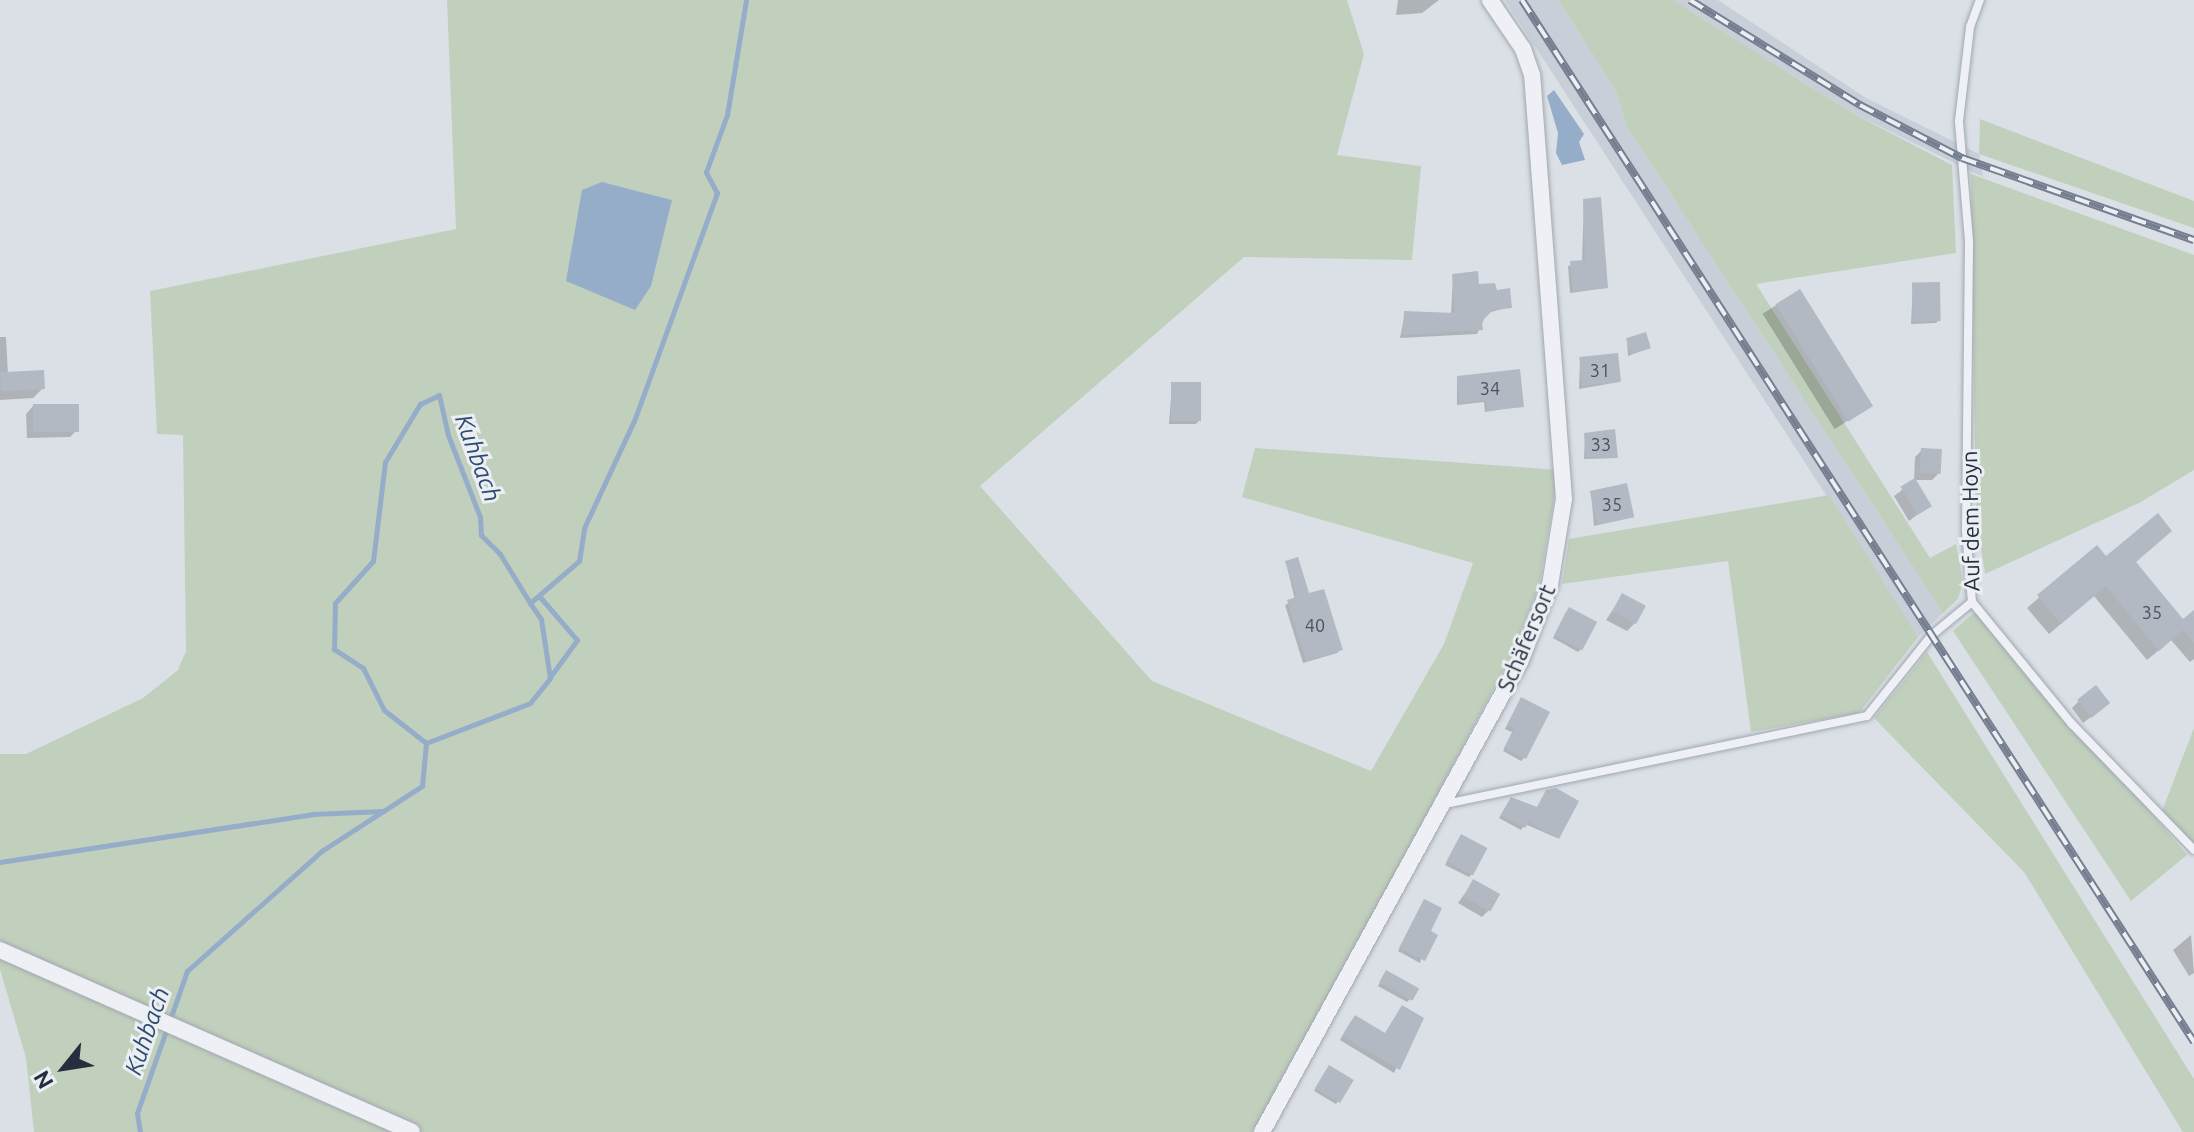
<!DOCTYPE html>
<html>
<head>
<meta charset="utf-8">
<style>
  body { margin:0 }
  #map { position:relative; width:2194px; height:1132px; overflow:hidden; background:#dbe0e6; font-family:Ubuntu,sans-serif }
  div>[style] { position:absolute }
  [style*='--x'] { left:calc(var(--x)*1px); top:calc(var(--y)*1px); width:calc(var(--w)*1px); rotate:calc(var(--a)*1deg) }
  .built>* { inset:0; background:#c9cfd8 }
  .green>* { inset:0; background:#c1d0bc }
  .water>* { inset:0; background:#95adc8 }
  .shadow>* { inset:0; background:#0003; transform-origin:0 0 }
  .stream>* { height:5px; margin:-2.5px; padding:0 2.5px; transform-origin:2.5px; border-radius:2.5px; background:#95adc8 }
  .building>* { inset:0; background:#b3b9c3; transform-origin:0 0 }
  .roads { filter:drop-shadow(0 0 2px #a1a7b0) drop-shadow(0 0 2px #a1a7b0) }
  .lane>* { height:8px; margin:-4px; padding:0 4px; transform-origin:4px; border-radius:4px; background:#eef0f5 }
  .street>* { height:16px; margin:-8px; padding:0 8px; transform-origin:8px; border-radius:8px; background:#eef0f5 }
  .rail>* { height:8px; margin-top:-4px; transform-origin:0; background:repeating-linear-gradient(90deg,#ebeff4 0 15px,#757f90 0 30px); box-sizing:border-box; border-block:2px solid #757f90 }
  span { translate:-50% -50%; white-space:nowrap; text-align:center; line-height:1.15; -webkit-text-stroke:6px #ebeff4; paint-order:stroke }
  .number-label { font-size:18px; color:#48515e }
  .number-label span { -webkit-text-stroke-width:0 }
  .street-label { font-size:22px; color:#252e3d }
  .water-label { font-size:24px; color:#2e4c71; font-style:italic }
  .north { position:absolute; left:24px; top:1028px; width:80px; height:80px; -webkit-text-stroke:6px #ebeff4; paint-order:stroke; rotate:240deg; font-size:22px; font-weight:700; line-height:32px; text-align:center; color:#252e3d }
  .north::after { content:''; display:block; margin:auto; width:28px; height:36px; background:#252e3d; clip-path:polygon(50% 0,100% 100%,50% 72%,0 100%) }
</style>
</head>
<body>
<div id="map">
  <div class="built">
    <i style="clip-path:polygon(1505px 0,1558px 0,1616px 91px,1627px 127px,1943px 613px,1918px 637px)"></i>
    <i style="clip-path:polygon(1673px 0,1718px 0,1866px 98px,1979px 154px,1983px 177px,1854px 114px)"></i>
  </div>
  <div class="green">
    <i style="clip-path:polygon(evenodd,447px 0,1347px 0,1364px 54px,1337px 155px,1421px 166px,1412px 260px,1244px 257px,980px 486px,1152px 681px,1371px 771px,1444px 644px,1473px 563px,1242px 497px,1255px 448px,1559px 470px,1539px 586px,1511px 656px,1258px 1132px,34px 1132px,26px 1058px,0 969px,0 754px,26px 754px,143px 698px,178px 670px,186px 651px,183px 435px,157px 434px,150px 291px,456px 229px,447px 0,602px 182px,671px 200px,566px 281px,574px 250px,602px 182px)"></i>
    <i style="clip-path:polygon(1558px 0,1673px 0,1854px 114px,1952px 165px,1956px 253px,1756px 284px,1930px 558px,1956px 544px,1963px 582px,1958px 599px,1943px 613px,1627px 127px,1616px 91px)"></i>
    <i style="clip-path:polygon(1980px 119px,2194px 201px,2194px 228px,1979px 154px)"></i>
    <i style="clip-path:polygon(1971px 174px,2194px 255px,2194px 470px,2139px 503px,1985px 574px,1976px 518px)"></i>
    <i style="clip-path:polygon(1829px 495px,1918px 637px,1859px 713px,1751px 732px,1728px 561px,1562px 584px,1569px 539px)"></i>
    <i style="clip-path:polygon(1978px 609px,2187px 855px,2131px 901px,1953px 631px)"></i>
    <i style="clip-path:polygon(1927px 652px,2194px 1079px,2194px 1132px,2183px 1132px,2024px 872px,1874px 718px)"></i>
    <i style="clip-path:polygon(2194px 728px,2194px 844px,2162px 811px)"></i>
  </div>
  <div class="water">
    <i style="clip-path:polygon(1554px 90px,1584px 134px,1579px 142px,1585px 160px,1562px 165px,1556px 153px,1558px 133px,1547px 96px)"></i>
    <i style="clip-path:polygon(602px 182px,672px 200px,651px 286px,635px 310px,566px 281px,582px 190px)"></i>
  </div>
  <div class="shadow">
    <i style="clip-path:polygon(1398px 0,1439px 0,1422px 13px,1396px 15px)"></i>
    <i style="clip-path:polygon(1584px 201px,1606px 288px,1570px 293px,1568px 266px,1582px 262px)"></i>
    <i style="clip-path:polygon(1453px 276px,1495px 293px,1510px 307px,1487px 313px,1477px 334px,1400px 338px,1405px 313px,1451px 315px)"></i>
    <i style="clip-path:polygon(1913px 285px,1939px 320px,1936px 323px,1911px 324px)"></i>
    <i style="left:1799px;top:291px;width:136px;height:43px;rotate:58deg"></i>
    <i style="clip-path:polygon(0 337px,6px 337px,8px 374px,43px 388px,33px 398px,0 400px)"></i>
    <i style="clip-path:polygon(1627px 340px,1649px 348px,1628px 356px)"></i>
    <i style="clip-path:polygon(1580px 359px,1619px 382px,1579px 389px)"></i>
    <i style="clip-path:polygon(1457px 378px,1522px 406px,1485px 412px,1484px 402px,1457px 405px)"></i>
    <i style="clip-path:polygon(1172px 384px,1199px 421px,1196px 424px,1169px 424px)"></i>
    <i style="clip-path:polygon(33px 406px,77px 430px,70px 437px,27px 438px,26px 414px)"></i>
    <i style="clip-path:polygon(1585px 435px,1616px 458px,1584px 459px)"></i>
    <i style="clip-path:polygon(1922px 450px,1939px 473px,1932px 480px,1914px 480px,1929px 506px,1909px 521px,1894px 496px,1914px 481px,1915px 457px)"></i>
    <i style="clip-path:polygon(1591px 492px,1631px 516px,1594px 526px)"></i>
    <i style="clip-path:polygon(2097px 547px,2106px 559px,2134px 562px,2183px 622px,2194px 613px,2194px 659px,2190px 662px,2171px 640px,2147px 660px,2094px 596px,2049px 634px,2027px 608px)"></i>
    <i style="clip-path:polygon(1286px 563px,1340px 650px,1337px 653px,1303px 663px,1285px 605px,1295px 600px)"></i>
    <i style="clip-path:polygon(1622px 596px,1634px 624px,1627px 631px,1606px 620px)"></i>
    <i style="clip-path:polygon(1566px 612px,1581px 649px,1578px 652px,1553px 638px)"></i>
    <i style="clip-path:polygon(2079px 701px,2100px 710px,2083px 723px,2072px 708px)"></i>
    <i style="clip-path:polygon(1519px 703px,1524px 758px,1521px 761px,1503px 751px,1512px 732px,1505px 729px)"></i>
    <i style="clip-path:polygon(1508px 803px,1536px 809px,1557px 838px,1525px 824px,1521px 830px,1499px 818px)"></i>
    <i style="clip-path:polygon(1459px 839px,1472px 874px,1469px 877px,1445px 865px)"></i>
    <i style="clip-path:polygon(1474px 881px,1489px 910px,1482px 917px,1458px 903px)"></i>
    <i style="clip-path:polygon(1422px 904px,1428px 932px,1420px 963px,1398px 951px)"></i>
    <i style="clip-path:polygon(2191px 935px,2194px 973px,2189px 976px,2173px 950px)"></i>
    <i style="clip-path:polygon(1384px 975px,1410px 999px,1407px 1002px,1378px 986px)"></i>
    <i style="clip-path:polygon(1421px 1019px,1394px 1073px,1340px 1040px,1351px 1021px,1384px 1035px)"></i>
    <i style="clip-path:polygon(1326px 1070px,1338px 1101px,1336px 1104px,1314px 1091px)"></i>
  </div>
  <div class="stream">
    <i style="--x:540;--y:597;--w:57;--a:49.3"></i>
    <i style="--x:577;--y:640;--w:46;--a:126.1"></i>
    <i style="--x:426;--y:743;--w:111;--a:-21"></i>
    <i style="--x:530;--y:703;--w:32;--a:-51"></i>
    <i style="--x:550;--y:678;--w:60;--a:-98.7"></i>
    <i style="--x:541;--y:619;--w:19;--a:-125"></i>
    <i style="--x:0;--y:862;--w:316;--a:-8.7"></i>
    <i style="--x:312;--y:814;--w:71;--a:-2.4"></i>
    <i style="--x:140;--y:1132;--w:19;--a:-99"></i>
    <i style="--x:137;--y:1113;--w:151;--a:-70.6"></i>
    <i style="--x:187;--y:971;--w:182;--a:-41.7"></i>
    <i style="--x:323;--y:850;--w:118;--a:-32.9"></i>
    <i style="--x:422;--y:786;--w:43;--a:-84.7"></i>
    <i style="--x:426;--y:743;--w:53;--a:-141.8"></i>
    <i style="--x:384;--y:710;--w:47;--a:-116.6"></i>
    <i style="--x:363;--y:668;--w:35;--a:-147"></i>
    <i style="--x:334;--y:649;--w:46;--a:-88.8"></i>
    <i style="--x:335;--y:603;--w:57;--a:-47.9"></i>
    <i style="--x:373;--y:561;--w:100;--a:-83.1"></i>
    <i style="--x:385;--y:462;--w:68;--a:-58.9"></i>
    <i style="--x:420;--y:404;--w:21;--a:-25"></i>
    <i style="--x:439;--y:395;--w:41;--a:77.3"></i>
    <i style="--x:448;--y:435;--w:88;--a:68.7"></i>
    <i style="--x:480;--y:517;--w:18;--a:87"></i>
    <i style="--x:481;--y:535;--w:27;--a:45"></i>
    <i style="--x:500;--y:554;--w:57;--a:58.5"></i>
    <i style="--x:530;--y:603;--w:65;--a:-40.6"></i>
    <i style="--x:579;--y:561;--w:33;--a:-81"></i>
    <i style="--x:584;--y:528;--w:118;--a:-65"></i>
    <i style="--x:634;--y:421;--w:243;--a:-70"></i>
    <i style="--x:717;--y:193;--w:24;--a:-118"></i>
    <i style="--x:706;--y:172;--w:61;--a:-69.8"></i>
    <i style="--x:727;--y:115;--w:117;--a:-80.6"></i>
  </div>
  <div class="building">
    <i style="clip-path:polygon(1601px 197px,1608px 288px,1573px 291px,1570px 261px,1585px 260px,1583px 199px)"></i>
    <i style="clip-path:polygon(1478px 271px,1479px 284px,1495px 283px,1497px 290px,1510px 288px,1512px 308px,1493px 310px,1482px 321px,1483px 330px,1403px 335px,1404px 311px,1455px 313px,1452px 274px)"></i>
    <i style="left:1940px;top:282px;width:39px;height:28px;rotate:89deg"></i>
    <i style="left:1800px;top:289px;width:138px;height:29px;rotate:58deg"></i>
    <i style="left:1646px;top:332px;width:17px;height:21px;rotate:73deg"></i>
    <i style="left:1618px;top:353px;width:29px;height:39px;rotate:84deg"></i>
    <i style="clip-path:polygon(1520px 369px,1524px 407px,1487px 411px,1486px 400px,1459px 403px,1457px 376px)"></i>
    <i style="left:44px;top:370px;width:19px;height:44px;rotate:87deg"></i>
    <i style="left:1171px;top:382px;width:30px;height:39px"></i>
    <i style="left:33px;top:404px;width:46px;height:28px"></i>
    <i style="clip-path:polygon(1615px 429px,1618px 458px,1586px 457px,1584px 433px)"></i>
    <i style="left:1921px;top:448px;width:21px;height:25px;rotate:3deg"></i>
    <i style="left:1915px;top:478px;width:33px;height:17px;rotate:59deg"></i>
    <i style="left:1627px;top:483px;width:35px;height:38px;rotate:78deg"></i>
    <i style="clip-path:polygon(2158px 513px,2172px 531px,2136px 562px,2183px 619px,2194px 610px,2194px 643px,2183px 630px,2159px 651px,2106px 586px,2061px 624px,2037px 595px,2097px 545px,2106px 556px)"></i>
    <i style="clip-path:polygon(1298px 557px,1309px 593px,1324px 589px,1343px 650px,1306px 661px,1287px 600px,1297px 597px,1285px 561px)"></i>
    <i style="left:1622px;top:593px;width:27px;height:21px;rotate:28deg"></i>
    <i style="left:1569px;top:607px;width:32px;height:32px;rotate:28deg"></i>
    <i style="left:2096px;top:685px;width:23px;height:24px;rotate:52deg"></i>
    <i style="clip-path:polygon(1521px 697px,1550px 712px,1526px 759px,1504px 748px,1514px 729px,1507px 725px)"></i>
    <i style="clip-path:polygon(1556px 788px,1579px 801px,1559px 839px,1529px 822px,1525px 828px,1501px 815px,1511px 797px,1537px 807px,1546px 790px)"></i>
    <i style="left:1461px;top:834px;width:30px;height:31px;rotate:28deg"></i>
    <i style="left:1473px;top:879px;width:31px;height:20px;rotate:29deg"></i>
    <i style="clip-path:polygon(1424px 899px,1442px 908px,1431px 931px,1438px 935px,1425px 961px,1399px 948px)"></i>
    <i style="left:1386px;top:970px;width:38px;height:14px;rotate:29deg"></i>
    <i style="clip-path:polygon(1402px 1005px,1424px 1018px,1400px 1070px,1342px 1036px,1355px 1015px,1385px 1033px)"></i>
    <i style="left:1329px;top:1065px;width:29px;height:27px;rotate:31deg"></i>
  </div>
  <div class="roads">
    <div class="lane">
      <i style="--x:1972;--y:602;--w:72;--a:-94.8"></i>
      <i style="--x:1966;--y:530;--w:289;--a:-89.4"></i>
      <i style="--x:1969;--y:241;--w:120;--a:-94.8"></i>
      <i style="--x:1959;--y:121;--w:95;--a:-83.3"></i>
      <i style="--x:1970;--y:27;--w:29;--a:-70"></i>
      <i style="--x:1972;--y:602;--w:158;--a:50.7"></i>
      <i style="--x:2072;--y:724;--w:175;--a:45.9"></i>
      <i style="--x:1445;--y:804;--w:431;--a:-11.8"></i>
      <i style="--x:1867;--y:716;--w:104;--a:-51.3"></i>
      <i style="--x:1932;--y:635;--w:52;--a:-39.5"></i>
    </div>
    <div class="street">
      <i style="--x:0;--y:950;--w:450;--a:23.8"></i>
      <i style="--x:1262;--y:1132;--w:536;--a:-61.24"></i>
      <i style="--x:1520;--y:662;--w:83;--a:-68.7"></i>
      <i style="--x:1550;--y:585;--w:87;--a:-80.8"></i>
      <i style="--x:1564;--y:499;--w:425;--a:-94.3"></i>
      <i style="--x:1532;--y:75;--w:28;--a:-109"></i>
      <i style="--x:1523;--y:49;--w:59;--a:-124"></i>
    </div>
  </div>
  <div class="rail">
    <i style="--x:1522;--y:0;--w:1240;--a:57.18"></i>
    <i style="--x:1690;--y:0;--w:200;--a:31.7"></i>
    <i style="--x:1860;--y:105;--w:115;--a:27.5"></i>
    <i style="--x:1962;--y:158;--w:246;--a:19.5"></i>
  </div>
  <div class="number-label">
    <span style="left:1600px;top:370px">31</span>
    <span style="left:1490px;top:388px">34</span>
    <span style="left:1601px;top:444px">33</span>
    <span style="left:1612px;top:504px">35</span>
    <span style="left:2152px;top:612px">35</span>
    <span style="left:1315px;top:625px">40</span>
  </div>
  <div class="street-label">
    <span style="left:1970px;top:521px;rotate:-91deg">Auf dem Hoyn</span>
    <span style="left:1526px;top:638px;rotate:-67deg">Schäfersort</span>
  </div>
  <div class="water-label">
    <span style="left:478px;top:458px;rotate:70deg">Kuhbach</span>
    <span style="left:147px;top:1031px;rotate:-71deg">Kuhbach</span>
  </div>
  <div class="north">N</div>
</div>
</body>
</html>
